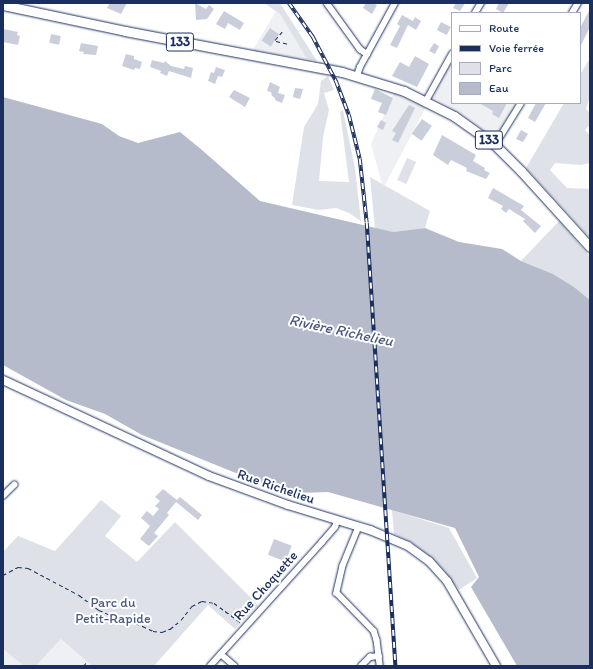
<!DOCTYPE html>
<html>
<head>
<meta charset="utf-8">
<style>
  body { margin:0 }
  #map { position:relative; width:593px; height:669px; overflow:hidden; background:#fff; font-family:Itim,sans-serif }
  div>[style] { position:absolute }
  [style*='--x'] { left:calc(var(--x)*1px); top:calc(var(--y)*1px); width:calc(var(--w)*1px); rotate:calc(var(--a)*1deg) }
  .built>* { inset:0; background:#eff0f4 }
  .green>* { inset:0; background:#dee1e7; transform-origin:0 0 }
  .water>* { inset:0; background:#b5bbca }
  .building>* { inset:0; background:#caceda; transform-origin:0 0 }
  .path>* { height:1px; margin-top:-0.5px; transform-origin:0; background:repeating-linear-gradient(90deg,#1b2f5e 0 4px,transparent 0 7px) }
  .roads { filter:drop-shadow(0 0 1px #1b2f5e) drop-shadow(0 0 1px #1b2f5e) }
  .minor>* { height:5.5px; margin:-2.75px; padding:0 2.75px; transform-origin:2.75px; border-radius:2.75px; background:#fff }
  .secondary>* { height:8px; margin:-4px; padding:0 4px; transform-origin:4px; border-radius:4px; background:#fff }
  .primary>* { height:9px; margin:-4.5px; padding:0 4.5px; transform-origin:4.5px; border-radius:4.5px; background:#fff }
  .rail>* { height:3.5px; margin-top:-1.75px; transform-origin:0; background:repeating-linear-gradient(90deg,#fff 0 6px,#1b2f5e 0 12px); box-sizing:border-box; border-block:1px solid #1b2f5e }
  span { translate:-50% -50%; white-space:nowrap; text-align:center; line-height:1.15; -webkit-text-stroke:4px #fff; paint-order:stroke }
  .shield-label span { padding:1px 3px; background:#fff; border:1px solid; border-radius:3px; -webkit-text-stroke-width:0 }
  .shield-label { font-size:13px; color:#1b2f5e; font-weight:700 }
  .street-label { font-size:14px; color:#1b2f5e }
  .park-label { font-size:14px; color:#4c5c80 }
  .water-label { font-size:15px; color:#49597e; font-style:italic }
  .frame { position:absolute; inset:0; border:4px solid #1b2f5e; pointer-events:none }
  .legend { position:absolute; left:451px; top:12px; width:130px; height:92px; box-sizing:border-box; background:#fff; border:1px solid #a4acbf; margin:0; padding:5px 7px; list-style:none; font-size:12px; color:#1b2f5e }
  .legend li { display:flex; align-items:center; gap:8px; height:20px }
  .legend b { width:20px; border:1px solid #a4acbf }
</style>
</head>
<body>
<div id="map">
  <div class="built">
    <i style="clip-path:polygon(276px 11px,280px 14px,307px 59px,253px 50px)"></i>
    <i style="clip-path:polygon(452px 61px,452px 103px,517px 103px,498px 135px,491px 135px,467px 118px,433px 98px)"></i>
    <i style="clip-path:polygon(394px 93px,426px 107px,385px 185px,382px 184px,371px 144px)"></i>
    <i style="clip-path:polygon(61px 639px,92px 666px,36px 666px)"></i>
    <i style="clip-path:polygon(4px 650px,24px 666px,3px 666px)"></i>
  </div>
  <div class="green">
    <i style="clip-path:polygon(264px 3px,280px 3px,317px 61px,307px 59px,280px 14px)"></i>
    <i style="clip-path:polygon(590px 58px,590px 97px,586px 109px,590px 113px,590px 125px,585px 130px,590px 135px,590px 163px,581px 165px,555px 163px,550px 170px,567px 188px,590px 189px,590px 238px,526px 168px,564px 103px,580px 103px,580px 75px)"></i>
    <i style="clip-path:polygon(328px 76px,334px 90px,324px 93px,329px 110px,323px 137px,319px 181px,349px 182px,340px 112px,343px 110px,355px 168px,361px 221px,349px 213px,336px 208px,319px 210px,292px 205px,304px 127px,318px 104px,321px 81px)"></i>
    <i style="left:407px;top:158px;width:10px;height:24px;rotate:24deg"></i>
    <i style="clip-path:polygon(370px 177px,430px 211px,425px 228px,393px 232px,375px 229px)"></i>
    <i style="clip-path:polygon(559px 221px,590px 257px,590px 300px,574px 287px,553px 274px,521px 261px)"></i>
    <i style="clip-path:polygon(101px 500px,121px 516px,105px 536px,137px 562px,175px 522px,258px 605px,235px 629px,208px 605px,154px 666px,92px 666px,61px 639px,36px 666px,24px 666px,3px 649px,3px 552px,18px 536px,55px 551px)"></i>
    <i style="clip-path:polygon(392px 510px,449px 528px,477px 578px,459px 590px,442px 568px,431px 557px,411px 542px,394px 534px)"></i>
  </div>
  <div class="water">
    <i style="clip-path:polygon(3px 97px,102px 124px,119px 136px,138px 143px,180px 132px,202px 150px,260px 201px,393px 232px,425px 228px,459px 242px,502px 249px,521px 261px,553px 274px,574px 287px,590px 300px,590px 666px,517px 666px,471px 587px,479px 577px,455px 528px,328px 492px,297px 493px,268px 486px,142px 435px,105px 414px,66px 400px,3px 365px)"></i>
  </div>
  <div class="building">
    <i style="clip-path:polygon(110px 3px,127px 3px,121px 14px,107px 8px)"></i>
    <i style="clip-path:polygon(195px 3px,206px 9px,209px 5px,214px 9px,207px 19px,196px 20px)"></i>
    <i style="clip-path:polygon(366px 3px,373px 3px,377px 5px,372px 14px,363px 8px)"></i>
    <i style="clip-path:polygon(456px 3px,465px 3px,460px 11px,453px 8px)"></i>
    <i style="clip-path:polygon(499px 3px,509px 3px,503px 13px,496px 9px)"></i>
    <i style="clip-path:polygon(590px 9px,590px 27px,580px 47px,580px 28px)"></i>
    <i style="clip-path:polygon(224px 11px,244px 23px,240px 30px,228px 23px,225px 29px,216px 24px)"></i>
    <i style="clip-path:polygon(402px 15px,413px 21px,415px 17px,421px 21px,416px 30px,408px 25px,397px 48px,390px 45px,400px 26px,397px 24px)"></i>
    <i style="left:441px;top:22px;width:11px;height:9px;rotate:27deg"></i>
    <i style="left:270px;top:28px;width:11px;height:15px;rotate:34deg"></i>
    <i style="clip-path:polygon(3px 29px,18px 32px,17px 35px,20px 36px,18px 45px,3px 42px)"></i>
    <i style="left:51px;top:34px;width:10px;height:9px;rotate:11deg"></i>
    <i style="clip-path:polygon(81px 43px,98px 46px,96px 55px,83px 54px,84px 52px,79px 51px)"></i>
    <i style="clip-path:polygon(434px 43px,439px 46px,435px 54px,429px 51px)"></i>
    <i style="clip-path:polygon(126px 54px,134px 56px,134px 59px,142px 62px,140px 69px,135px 68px,134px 70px,122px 66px)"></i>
    <i style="clip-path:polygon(415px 56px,429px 64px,417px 87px,392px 76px,400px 62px,409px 67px)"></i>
    <i style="clip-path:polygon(152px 60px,164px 63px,165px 61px,171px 66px,184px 69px,185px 66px,193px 68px,191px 78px,169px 71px,167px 76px,160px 73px,161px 71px,150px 67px)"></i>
    <i style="clip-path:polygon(216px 67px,225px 70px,222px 77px,218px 76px,215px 84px,208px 81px,211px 72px,214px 73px)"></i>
    <i style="clip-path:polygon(270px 82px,280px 87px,278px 93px,285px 95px,282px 103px,275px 100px,275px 98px,272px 96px,271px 92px,267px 91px)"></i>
    <i style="clip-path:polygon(295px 88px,303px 89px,300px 99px,293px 97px)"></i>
    <i style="clip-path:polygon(375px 89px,393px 98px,386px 115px,378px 112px,382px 103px,371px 99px)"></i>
    <i style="clip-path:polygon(234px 90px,250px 98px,245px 107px,229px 97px)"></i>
    <i style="clip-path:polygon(479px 103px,507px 103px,499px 118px,492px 114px,493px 111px)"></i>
    <i style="clip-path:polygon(536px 103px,546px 103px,535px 122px,528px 118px)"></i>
    <i style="clip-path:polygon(409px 105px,415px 108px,398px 143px,392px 140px,396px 133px,392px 131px)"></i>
    <i style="left:422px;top:119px;width:12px;height:18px;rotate:35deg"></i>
    <i style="clip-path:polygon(381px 120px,386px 123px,383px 130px,377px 127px)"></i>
    <i style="clip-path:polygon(521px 130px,528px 134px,523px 142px,516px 139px)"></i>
    <i style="clip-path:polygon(442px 135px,476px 155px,473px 161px,485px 168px,484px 170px,490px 173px,486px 179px,466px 171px,467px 168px,451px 160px,448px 165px,433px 155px)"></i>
    <i style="clip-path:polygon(493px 188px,524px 206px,521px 210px,541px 226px,535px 233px,523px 221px,525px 219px,509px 209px,506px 213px,501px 209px,503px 206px,488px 198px)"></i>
    <i style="clip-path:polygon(163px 489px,177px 500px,180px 497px,202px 515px,198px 520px,176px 502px,167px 513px,169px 515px,154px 533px,158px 536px,149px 546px,140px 539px,150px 526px,141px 518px,147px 511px,153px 516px,159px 509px,155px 506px,160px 501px,155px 497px)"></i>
    <i style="left:274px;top:539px;width:19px;height:17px;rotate:21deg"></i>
  </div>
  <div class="path">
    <i style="--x:275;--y:40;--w:11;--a:-49"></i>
    <i style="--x:276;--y:41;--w:13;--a:13"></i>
    <i style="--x:3;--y:575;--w:17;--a:-28"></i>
    <i style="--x:18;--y:567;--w:10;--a:6"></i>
    <i style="--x:28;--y:568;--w:58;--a:27.9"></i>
    <i style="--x:79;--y:595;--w:25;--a:37"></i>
    <i style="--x:99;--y:610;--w:12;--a:24"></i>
    <i style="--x:110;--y:615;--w:27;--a:17"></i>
    <i style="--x:136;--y:623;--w:19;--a:25"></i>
    <i style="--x:153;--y:631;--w:9;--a:6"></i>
    <i style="--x:162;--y:632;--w:9;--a:-21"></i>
    <i style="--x:170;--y:629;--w:14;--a:-39"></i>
    <i style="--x:181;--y:620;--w:18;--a:-52"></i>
    <i style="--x:192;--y:606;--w:11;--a:-27"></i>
    <i style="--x:202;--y:601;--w:12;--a:9"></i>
    <i style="--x:214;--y:603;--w:34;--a:36"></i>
    <i style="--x:83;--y:666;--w:6;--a:-45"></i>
  </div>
  <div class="roads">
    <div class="minor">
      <i style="--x:327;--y:3;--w:57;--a:54.3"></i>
      <i style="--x:360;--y:49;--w:9;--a:36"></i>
      <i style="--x:475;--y:13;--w:12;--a:-59"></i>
      <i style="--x:572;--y:13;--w:12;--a:-59"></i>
      <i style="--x:357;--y:76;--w:9;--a:-72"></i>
      <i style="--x:360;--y:67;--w:73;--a:-61.3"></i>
      <i style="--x:426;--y:101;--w:54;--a:-61"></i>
      <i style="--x:495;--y:145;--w:49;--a:-58.2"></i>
      <i style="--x:3;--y:496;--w:16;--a:-45"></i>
      <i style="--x:359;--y:527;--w:42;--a:112.3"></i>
      <i style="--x:343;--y:566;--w:28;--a:103"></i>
      <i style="--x:337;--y:593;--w:53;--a:45.8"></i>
      <i style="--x:374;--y:631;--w:9;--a:72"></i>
      <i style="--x:377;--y:640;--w:26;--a:83"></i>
      <i style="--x:221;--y:654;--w:18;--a:41"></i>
      <i style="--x:210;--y:666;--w:167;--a:-47.9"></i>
      <i style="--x:322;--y:542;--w:20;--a:-49"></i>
      <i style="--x:335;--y:527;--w:6;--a:-72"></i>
      <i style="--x:361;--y:666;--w:13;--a:-45"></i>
      <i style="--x:370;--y:657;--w:9;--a:-6"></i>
    </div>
    <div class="secondary">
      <i style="--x:3;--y:380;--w:227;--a:25"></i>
      <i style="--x:209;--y:476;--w:84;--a:20.2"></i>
      <i style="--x:288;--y:505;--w:86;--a:17"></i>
      <i style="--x:370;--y:530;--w:41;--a:22.8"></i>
      <i style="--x:408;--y:546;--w:26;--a:36"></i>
      <i style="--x:429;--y:561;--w:27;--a:48"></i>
      <i style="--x:447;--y:581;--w:98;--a:60"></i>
    </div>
    <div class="primary">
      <i style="--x:3;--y:5;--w:125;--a:12"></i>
      <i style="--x:125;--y:31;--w:221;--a:10.7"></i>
      <i style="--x:342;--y:72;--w:65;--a:17"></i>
      <i style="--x:404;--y:91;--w:56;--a:26.6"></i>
      <i style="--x:454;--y:116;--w:50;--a:35.3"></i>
      <i style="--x:495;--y:145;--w:37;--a:45"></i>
      <i style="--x:521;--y:171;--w:103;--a:47.8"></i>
    </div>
  </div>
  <div class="rail">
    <i style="--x:289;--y:3;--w:42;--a:54.8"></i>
    <i style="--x:313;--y:37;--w:50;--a:62.4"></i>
    <i style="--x:336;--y:81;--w:36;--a:69"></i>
    <i style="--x:349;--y:115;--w:45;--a:76"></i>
    <i style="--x:360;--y:159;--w:64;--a:83.8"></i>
    <i style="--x:367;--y:223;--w:444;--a:86.3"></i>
  </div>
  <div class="shield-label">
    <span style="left:180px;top:42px">133</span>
    <span style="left:489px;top:140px">133</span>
  </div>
  <div class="street-label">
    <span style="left:276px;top:487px;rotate:19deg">Rue Richelieu</span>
    <span style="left:266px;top:586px;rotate:-48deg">Rue Choquette</span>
  </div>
  <div class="park-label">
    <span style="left:113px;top:611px">Parc du<br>Petit-Rapide</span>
  </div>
  <div class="water-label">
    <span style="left:341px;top:331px;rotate:12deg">Rivière Richelieu</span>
  </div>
  <div class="frame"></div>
  <ul class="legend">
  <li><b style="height:5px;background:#fff"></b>Route</li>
  <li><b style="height:5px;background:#1b2f5e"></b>Voie ferrée</li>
  <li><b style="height:11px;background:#dee1e7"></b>Parc</li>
  <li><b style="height:11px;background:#b5bbca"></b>Eau</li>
  </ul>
</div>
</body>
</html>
